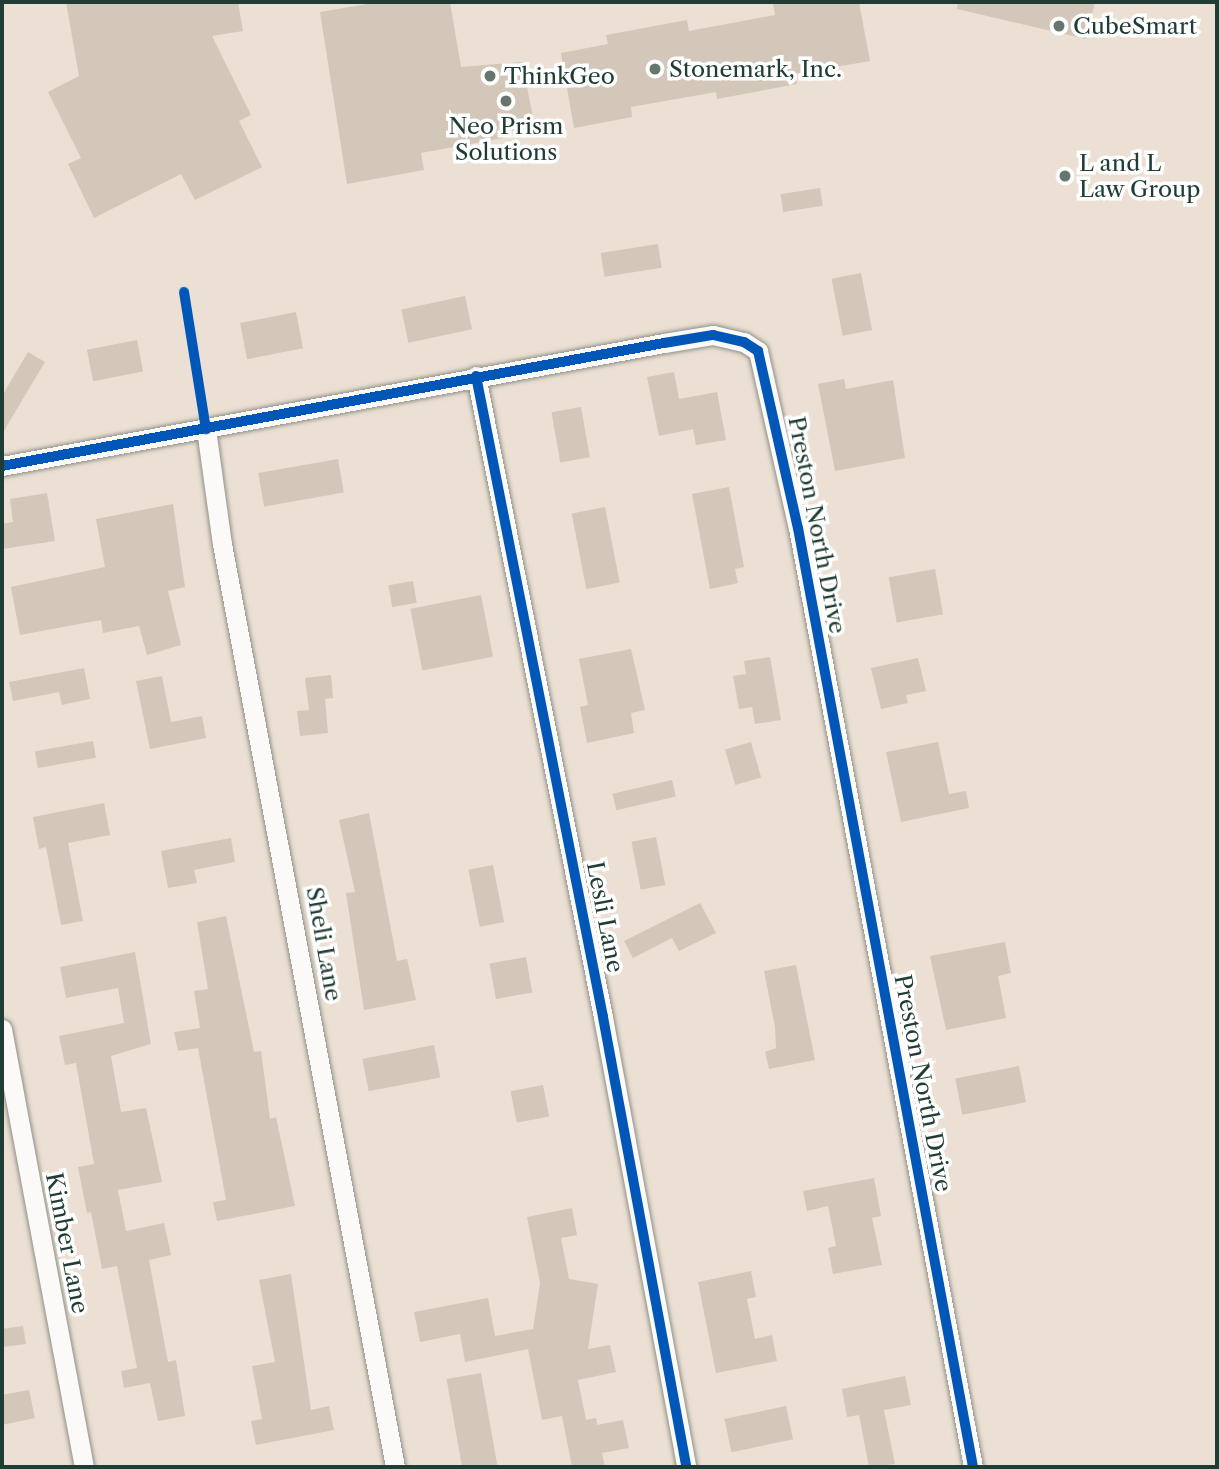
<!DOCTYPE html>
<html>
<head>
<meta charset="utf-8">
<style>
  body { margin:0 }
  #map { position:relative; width:1219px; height:1469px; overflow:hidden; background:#ebe0d3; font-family:"Libre Caslon Text",serif }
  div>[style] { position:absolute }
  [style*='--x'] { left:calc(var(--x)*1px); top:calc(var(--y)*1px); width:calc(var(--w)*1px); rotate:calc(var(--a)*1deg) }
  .building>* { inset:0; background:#d2c7b9; transform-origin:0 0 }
  .roads { filter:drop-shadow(0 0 2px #909088) drop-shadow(0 0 2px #909088) }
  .street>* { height:19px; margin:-9.5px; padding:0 9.5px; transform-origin:9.5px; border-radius:9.5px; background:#fcfaf8 }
  .cycleway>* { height:10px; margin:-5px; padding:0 5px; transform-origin:5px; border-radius:5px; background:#0057b8 }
  .dots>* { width:19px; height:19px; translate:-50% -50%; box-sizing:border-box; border:4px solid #fff; border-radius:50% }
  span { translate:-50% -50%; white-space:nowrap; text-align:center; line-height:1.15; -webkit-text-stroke:7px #fff; paint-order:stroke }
  .poi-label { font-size:23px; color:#1f3d34 }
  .left { translate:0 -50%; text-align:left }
  .street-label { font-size:23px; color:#1f3d34 }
  .frame { position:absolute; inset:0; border:4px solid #1f3d34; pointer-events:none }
</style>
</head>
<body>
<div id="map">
  <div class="building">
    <i style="clip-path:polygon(66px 2px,238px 2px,243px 31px,212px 36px,251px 115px,239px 121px,262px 167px,195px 200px,181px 174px,94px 218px,68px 164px,81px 158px,48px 92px,79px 76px)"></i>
    <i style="clip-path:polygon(379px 2px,450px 2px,461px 67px,522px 62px,536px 132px,421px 153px,424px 170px,347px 184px,320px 12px)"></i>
    <i style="clip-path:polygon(784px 2px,859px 2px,870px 61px,795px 74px,797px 84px,717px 99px,716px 92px,631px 107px,632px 117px,574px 128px,561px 53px,608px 44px,606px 35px,687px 20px,689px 31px,775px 15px,773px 4px)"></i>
    <i style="clip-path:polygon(958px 2px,1095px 2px,1086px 39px,957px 9px)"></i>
    <i style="left:820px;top:188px;width:18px;height:40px;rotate:81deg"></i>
    <i style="left:658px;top:244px;width:24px;height:58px;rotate:81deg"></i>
    <i style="left:861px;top:273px;width:58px;height:30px;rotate:79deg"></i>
    <i style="left:465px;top:296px;width:34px;height:65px;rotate:78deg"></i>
    <i style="left:296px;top:312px;width:37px;height:57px;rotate:79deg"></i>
    <i style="left:137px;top:340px;width:32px;height:51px;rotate:79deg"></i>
    <i style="clip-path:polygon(28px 352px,45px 362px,2px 434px,2px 396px)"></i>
    <i style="clip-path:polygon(674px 372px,679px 399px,717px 392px,726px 440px,696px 445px,693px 429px,659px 436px,647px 377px)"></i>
    <i style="clip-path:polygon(844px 379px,846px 389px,893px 380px,905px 458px,835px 471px,818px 384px)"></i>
    <i style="left:581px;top:407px;width:51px;height:30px;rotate:80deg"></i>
    <i style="left:338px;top:459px;width:34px;height:81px;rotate:80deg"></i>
    <i style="clip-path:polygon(729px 487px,744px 567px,735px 569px,738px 583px,710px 589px,692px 494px)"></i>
    <i style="clip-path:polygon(47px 493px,55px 541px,2px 549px,2px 524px,13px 522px,10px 499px)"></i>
    <i style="clip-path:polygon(173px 504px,185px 587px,168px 591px,181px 645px,147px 655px,139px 626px,103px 633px,101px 620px,20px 635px,11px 587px,105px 567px,96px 519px)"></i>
    <i style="left:605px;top:507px;width:77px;height:34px;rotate:79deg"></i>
    <i style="left:935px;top:569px;width:46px;height:47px;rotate:80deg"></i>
    <i style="left:413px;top:581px;width:22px;height:25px;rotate:80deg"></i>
    <i style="left:481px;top:595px;width:63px;height:72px;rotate:79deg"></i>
    <i style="clip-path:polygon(631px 649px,645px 710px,631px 713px,634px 733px,587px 743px,580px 707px,588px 705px,579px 659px)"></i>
    <i style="clip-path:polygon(770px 657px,781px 720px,755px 724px,752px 707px,739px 709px,733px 676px,746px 674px,744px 661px)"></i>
    <i style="clip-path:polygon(918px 658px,926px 691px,906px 695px,908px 703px,881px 709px,871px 668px)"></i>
    <i style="clip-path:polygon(84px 668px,90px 699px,62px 705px,59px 692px,13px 701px,9px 682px)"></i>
    <i style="clip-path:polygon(331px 675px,333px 698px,325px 699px,328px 733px,300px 736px,297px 711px,309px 710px,305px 678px)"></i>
    <i style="clip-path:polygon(162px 676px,171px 722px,202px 716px,206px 738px,150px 749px,136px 681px)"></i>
    <i style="left:93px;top:741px;width:17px;height:59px;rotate:80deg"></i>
    <i style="left:751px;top:742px;width:37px;height:27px;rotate:74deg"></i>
    <i style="clip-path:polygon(938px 742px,949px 794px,966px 791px,969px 808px,901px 822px,886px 752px)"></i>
    <i style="left:672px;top:780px;width:17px;height:61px;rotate:77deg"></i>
    <i style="clip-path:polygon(104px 803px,110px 835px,68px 843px,83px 921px,61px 925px,46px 847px,39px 849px,33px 817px)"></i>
    <i style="clip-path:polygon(369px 813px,397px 961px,407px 959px,416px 1000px,364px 1010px,346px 893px,355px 892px,339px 820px)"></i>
    <i style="left:656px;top:837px;width:49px;height:25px;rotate:79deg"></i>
    <i style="clip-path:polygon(231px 838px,235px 862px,194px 870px,197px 883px,168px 888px,161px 851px)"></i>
    <i style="left:493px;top:865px;width:58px;height:25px;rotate:79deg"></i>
    <i style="clip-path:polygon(700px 903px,716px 933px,679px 951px,672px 938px,633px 958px,624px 941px)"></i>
    <i style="clip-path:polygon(226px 916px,254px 1052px,261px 1051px,270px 1119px,276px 1117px,295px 1206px,217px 1221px,213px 1202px,226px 1200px,198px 1048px,178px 1051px,174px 1032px,200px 1028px,194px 991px,208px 989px,197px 922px)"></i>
    <i style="clip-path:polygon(1005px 942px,1011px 973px,998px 976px,1006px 1018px,946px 1030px,930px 956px)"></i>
    <i style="clip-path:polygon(135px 952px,151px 1044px,111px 1056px,121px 1112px,146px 1108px,162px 1182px,118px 1190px,126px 1231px,164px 1223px,171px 1255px,149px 1260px,168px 1362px,176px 1360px,185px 1416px,158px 1421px,150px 1383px,124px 1388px,121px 1371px,137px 1368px,117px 1266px,102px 1269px,91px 1212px,87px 1213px,78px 1167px,94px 1164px,76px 1063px,65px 1065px,59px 1036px,124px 1023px,118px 988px,66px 998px,60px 967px)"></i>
    <i style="left:526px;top:957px;width:36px;height:37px;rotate:80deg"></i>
    <i style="clip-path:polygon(796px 965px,815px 1060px,769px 1069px,765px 1052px,776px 1048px,775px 1027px,764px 971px)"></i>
    <i style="left:434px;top:1045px;width:33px;height:73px;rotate:79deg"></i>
    <i style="left:1019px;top:1066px;width:37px;height:65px;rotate:79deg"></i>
    <i style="left:543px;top:1085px;width:32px;height:33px;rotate:79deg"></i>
    <i style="clip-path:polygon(874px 1178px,881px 1216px,872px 1218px,882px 1265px,833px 1274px,828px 1248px,836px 1246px,828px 1206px,807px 1211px,803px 1191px)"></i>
    <i style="clip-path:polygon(572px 1208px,577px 1235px,561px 1238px,569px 1279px,598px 1284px,588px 1349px,610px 1345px,616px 1372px,578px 1380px,586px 1420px,596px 1418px,597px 1425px,623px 1420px,629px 1448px,602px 1453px,605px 1467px,572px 1467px,562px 1416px,542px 1420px,528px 1349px,465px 1362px,460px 1334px,420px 1342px,414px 1312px,488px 1298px,495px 1336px,533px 1329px,540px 1283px,527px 1217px)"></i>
    <i style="clip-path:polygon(751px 1271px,756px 1297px,747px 1299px,755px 1339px,772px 1335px,777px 1361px,716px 1373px,698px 1282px)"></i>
    <i style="clip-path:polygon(291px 1274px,311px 1410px,329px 1406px,334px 1430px,256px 1445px,251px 1421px,262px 1419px,252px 1366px,275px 1362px,259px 1280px)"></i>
    <i style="clip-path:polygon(23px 1326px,26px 1344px,2px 1347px,2px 1329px)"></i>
    <i style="left:481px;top:1373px;width:96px;height:35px;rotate:80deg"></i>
    <i style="clip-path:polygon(905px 1376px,911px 1405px,884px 1410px,895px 1464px,869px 1467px,859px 1415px,847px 1417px,842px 1389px)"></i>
    <i style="clip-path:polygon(29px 1390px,35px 1418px,2px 1425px,2px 1395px)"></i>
    <i style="left:786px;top:1406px;width:34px;height:63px;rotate:78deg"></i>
  </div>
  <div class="roads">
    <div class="street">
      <i style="--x:476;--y:376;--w:653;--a:78.79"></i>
      <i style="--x:603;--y:1017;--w:458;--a:79.5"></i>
      <i style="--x:206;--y:429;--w:116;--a:82.1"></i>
      <i style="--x:222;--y:544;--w:939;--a:79.38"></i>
      <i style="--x:2;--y:466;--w:673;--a:-10.53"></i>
      <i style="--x:664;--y:343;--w:50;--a:-9.3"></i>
      <i style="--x:713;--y:335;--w:32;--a:13"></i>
      <i style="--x:744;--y:342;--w:17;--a:33"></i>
      <i style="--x:758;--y:351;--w:181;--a:77.3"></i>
      <i style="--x:798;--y:528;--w:955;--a:79.44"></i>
      <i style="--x:2;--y:1029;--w:446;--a:79.4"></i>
    </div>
  </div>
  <div class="cycleway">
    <i style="--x:184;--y:292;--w:139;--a:80.9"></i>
    <i style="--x:476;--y:376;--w:653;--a:78.79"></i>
    <i style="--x:603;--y:1017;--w:458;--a:79.5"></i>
    <i style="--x:2;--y:466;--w:673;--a:-10.53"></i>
    <i style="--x:664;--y:343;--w:50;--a:-9.3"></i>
    <i style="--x:713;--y:335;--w:32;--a:13"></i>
    <i style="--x:744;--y:342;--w:17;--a:33"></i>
    <i style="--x:758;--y:351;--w:181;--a:77.3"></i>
    <i style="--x:798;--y:528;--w:955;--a:79.44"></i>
  </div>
  <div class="dots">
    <i style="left:1059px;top:26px;background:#66766c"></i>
    <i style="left:655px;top:69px;background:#66766c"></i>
    <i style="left:490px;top:76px;background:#66766c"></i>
    <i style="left:506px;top:101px;background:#66766c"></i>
    <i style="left:1065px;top:176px;background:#66766c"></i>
  </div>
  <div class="poi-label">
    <span class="left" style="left:1073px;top:26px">CubeSmart</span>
    <span class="left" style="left:669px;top:69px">Stonemark, Inc.</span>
    <span class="left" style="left:504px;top:76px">ThinkGeo</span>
    <span style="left:506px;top:139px">Neo Prism<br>Solutions</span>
    <span class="left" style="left:1079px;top:176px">L and L<br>Law Group</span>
  </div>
  <div class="street-label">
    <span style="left:817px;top:525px;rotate:79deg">Preston North Drive</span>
    <span style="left:605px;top:917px;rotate:79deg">Lesli Lane</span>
    <span style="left:324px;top:944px;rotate:80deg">Sheli Lane</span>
    <span style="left:923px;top:1083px;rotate:79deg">Preston North Drive</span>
    <span style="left:67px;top:1243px;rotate:79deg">Kimber Lane</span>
  </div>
  <div class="frame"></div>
</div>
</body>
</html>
